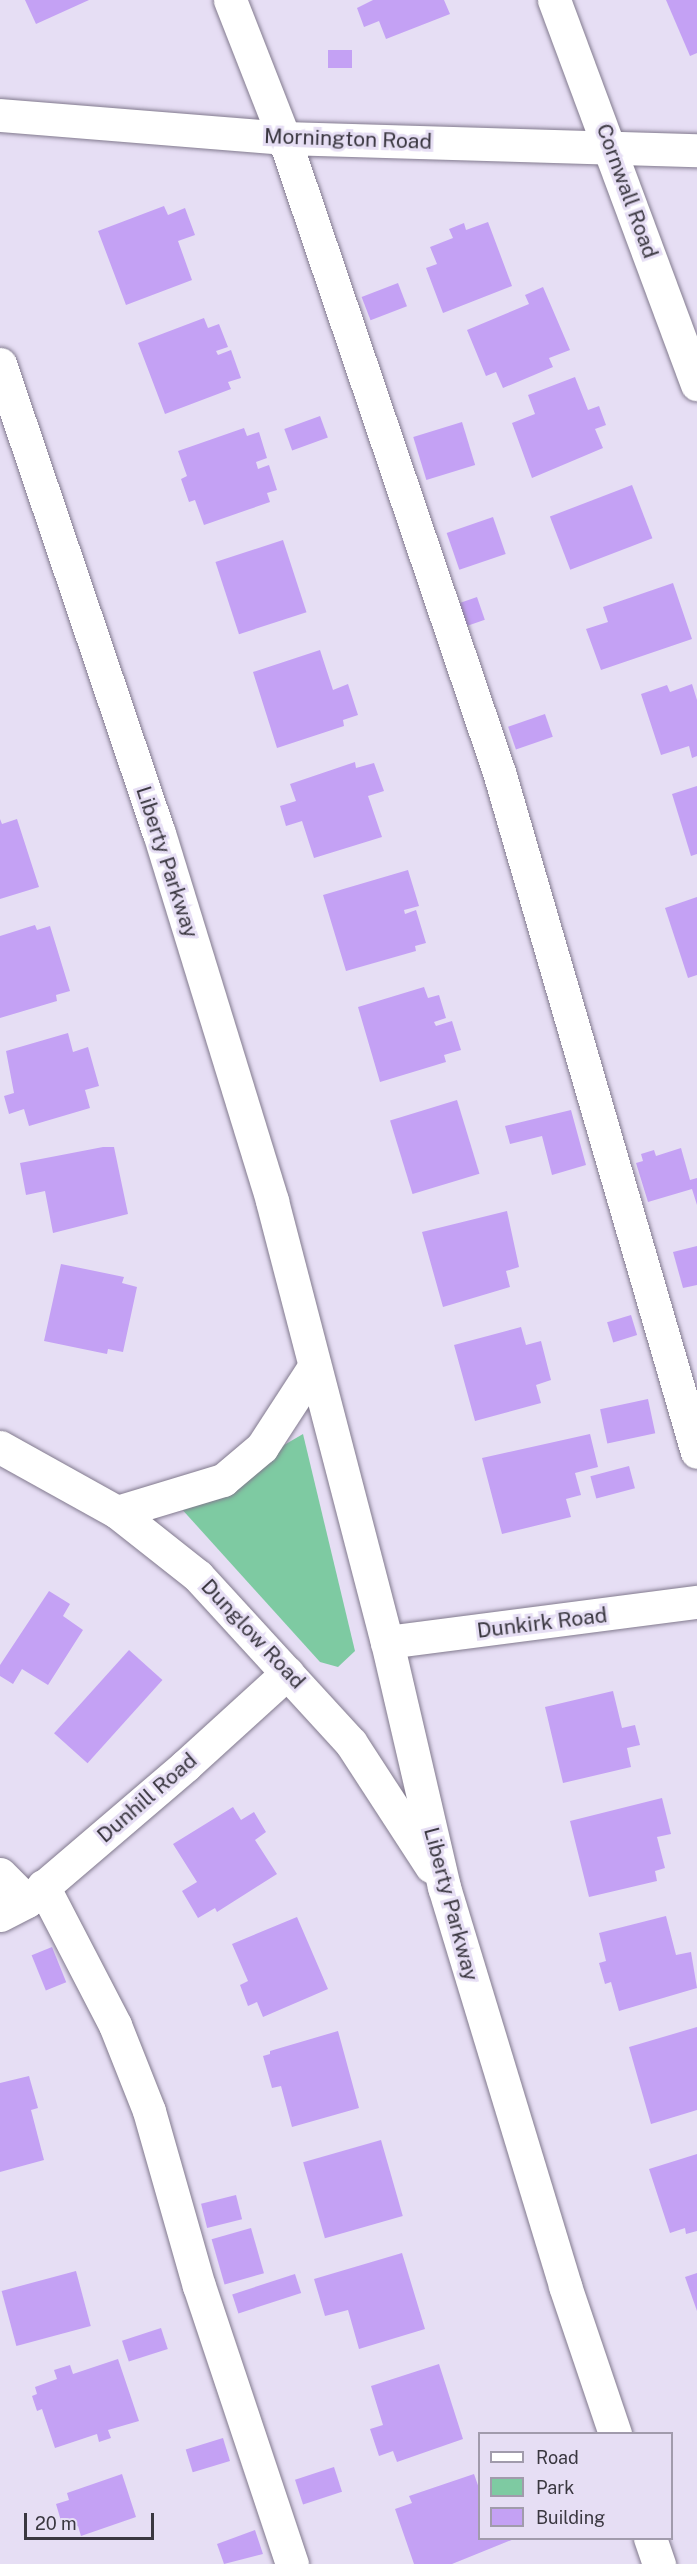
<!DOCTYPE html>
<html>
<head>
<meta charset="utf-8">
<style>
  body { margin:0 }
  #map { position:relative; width:697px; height:2564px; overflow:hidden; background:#e6def4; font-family:"Public Sans",sans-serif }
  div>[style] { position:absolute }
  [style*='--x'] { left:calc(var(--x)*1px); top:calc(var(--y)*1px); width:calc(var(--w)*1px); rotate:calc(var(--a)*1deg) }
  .green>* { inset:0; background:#7ecaa2 }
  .building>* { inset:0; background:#c4a1f4; transform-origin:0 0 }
  .roads { filter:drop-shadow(0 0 2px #827a8e) drop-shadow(0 0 2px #827a8e) }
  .minor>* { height:33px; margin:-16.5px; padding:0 16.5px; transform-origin:16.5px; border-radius:16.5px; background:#fff }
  span { translate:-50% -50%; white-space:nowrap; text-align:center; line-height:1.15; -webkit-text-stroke:6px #e6def4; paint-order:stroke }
  .street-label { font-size:21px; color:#3a3740 }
  .legend { position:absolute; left:478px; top:2432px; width:195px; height:108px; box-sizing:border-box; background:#e6def4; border:2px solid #a19bac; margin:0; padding:8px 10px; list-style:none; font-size:18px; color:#3a3740 }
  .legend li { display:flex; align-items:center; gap:12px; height:30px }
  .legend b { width:30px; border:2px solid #a19bac }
  .scale { position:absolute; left:24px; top:2513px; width:130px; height:27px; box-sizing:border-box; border:3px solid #3a3740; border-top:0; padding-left:8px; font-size:18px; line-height:21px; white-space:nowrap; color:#3a3740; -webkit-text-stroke:4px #e6def4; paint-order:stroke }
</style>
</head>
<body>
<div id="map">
  <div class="green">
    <i style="clip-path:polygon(303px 1434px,355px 1651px,338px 1667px,320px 1662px,179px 1506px)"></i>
  </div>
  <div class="building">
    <i style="clip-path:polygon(25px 0,89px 0,36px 24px)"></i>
    <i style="clip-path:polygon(373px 0,444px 0,450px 14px,386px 39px,379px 21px,364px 27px,357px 8px)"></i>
    <i style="clip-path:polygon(666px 0,697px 0,697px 53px,690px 56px)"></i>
    <i style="left:352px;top:50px;width:18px;height:24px;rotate:90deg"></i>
    <i style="clip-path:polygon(164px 206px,168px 215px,185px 208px,195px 235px,178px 241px,192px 280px,126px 305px,98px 231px)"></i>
    <i style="clip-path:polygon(488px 222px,512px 286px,443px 313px,426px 268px,437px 264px,430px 247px,453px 238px,449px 229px,464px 223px,466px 230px)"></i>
    <i style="left:398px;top:283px;width:25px;height:39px;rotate:69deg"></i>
    <i style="clip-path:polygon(543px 287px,570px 350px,549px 358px,553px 367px,503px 388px,496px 372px,486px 376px,467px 330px,529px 304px,525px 295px)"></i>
    <i style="clip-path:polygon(204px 318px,208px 328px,219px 324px,228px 347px,216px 351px,218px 355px,231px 350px,241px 378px,228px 382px,231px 389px,165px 414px,138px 343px)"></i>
    <i style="clip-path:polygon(575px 377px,588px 410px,599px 406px,606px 425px,595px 429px,603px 448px,532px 478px,512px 423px,535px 414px,528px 395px)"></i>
    <i style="left:320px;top:416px;width:23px;height:38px;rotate:70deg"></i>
    <i style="left:462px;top:422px;width:45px;height:51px;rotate:73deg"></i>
    <i style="clip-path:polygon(244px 428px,247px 436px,259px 432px,267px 458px,256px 462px,258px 469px,269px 465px,277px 490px,267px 493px,270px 502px,204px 525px,195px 500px,189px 502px,181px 479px,187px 476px,178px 451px)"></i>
    <i style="left:632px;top:485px;width:57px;height:88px;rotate:69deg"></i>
    <i style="left:493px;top:517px;width:39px;height:49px;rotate:71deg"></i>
    <i style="left:283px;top:540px;width:76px;height:71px;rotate:72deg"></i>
    <i style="clip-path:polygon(673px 583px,692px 639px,601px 670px,586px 629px,608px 622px,603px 607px)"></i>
    <i style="left:477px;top:597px;width:24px;height:19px;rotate:71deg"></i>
    <i style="clip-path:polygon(320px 650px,333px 690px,348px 684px,358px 715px,343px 720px,344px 726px,277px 748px,253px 672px)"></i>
    <i style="clip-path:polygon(692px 684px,697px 700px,697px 756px,692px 758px,689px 746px,661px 755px,641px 694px,667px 685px,670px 692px)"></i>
    <i style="left:545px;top:714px;width:24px;height:39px;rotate:71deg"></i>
    <i style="clip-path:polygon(355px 762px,356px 768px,374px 763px,384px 791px,368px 796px,382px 837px,314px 858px,302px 821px,286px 826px,280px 806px,296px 801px,290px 784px)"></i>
    <i style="clip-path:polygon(697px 786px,697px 854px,691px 856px,672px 794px)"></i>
    <i style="clip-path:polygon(0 819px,2px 824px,17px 819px,39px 887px,0 899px)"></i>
    <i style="clip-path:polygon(408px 870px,419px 906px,404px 910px,405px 914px,416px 910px,426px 943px,415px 946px,416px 951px,346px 971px,323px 895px)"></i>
    <i style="clip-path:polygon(697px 897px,697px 975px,688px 978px,665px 908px)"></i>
    <i style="clip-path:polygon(35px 925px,37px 930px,50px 926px,70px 991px,56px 995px,57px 1001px,0 1018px,0 936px)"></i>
    <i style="clip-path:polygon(424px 987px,428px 998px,439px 995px,446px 1018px,434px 1022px,436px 1026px,452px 1021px,461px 1050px,444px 1055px,446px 1062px,380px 1082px,358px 1007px)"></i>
    <i style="clip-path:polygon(68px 1033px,73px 1052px,88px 1047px,99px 1086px,85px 1090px,90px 1108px,29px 1126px,24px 1109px,9px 1114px,4px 1096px,14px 1093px,6px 1051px)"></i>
    <i style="left:457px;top:1100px;width:77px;height:70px;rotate:73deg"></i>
    <i style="clip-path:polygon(571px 1110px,586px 1165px,552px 1175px,542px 1136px,510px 1144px,505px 1126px)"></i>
    <i style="clip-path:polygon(103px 1147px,114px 1147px,128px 1214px,53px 1233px,45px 1191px,26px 1195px,20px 1163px)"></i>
    <i style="clip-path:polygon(681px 1148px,690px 1180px,697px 1178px,697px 1205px,692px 1189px,648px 1202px,636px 1163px,643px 1161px,641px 1154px,654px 1150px,656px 1156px)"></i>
    <i style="clip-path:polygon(507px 1211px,519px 1267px,506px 1271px,510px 1287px,443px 1307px,422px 1232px)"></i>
    <i style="clip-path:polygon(697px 1246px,697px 1285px,683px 1288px,673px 1252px)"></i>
    <i style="clip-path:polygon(61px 1264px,124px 1277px,122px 1283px,137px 1287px,123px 1352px,108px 1349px,107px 1354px,44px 1341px)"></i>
    <i style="left:631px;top:1315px;width:21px;height:25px;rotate:73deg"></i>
    <i style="clip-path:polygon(521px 1327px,526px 1345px,541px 1341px,551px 1380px,536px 1385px,541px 1403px,475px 1421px,454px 1345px)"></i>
    <i style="left:648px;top:1399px;width:35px;height:49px;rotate:78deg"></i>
    <i style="clip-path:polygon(590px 1434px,598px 1467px,575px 1473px,581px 1495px,566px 1499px,571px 1517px,502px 1534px,482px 1458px)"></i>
    <i style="left:629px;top:1466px;width:23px;height:40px;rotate:75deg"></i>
    <i style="clip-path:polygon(49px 1591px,70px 1604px,63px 1616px,83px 1630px,48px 1685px,22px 1669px,13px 1684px,0 1676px,0 1665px)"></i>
    <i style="left:129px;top:1650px;width:45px;height:112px;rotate:42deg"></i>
    <i style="clip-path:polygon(613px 1691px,622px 1728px,635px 1725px,640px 1745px,627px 1748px,631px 1767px,563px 1783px,545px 1707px)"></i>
    <i style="clip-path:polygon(662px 1798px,671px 1834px,657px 1837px,665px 1868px,655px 1871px,657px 1881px,589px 1897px,570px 1821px)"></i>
    <i style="clip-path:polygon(233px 1807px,241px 1820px,254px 1812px,266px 1832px,255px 1840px,277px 1874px,217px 1912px,215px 1908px,198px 1918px,182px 1891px,197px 1882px,173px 1844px)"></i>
    <i style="clip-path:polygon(666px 1916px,676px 1955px,691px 1952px,697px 1988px,619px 2011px,611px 1982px,605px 1984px,599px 1963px,606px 1961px,599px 1933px)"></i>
    <i style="clip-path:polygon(297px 1917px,328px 1989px,263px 2017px,257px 2002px,248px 2006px,240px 1985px,248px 1981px,232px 1944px)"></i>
    <i style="left:52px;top:1947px;width:38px;height:22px;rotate:68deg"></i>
    <i style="clip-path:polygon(697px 2027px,697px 2110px,651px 2124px,629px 2047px)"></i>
    <i style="clip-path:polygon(338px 2031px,359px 2108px,292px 2127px,281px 2086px,272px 2088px,263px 2056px,270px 2054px,270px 2051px)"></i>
    <i style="clip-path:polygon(29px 2076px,38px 2108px,31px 2110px,44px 2160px,0 2172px,0 2083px)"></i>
    <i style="left:381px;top:2140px;width:79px;height:81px;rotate:74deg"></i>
    <i style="clip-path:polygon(697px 2154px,697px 2231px,686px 2234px,685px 2228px,670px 2233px,649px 2169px)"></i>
    <i style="left:236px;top:2195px;width:25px;height:36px;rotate:76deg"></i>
    <i style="left:251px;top:2228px;width:47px;height:41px;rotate:74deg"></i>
    <i style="clip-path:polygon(402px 2253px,425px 2329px,359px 2349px,348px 2310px,325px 2316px,314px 2279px)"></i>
    <i style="left:76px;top:2271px;width:57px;height:77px;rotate:75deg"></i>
    <i style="clip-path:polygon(697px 2273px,697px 2311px,685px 2277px)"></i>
    <i style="left:295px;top:2274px;width:20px;height:66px;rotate:72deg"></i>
    <i style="left:161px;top:2328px;width:22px;height:41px;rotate:72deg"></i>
    <i style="clip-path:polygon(118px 2359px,139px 2421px,108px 2430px,111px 2438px,99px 2442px,97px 2434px,55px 2448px,42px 2409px,37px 2411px,32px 2396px,37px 2394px,35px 2387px,57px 2379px,54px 2370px,70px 2365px,73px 2374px)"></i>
    <i style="clip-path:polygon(439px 2364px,463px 2439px,397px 2462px,393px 2451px,379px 2456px,370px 2429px,383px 2425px,371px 2386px)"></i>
    <i style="left:223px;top:2438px;width:24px;height:39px;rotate:73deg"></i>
    <i style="left:334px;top:2467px;width:26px;height:41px;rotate:72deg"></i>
    <i style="clip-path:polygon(122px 2474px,136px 2517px,81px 2536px,78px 2526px,64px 2531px,56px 2504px,69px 2500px,67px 2493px)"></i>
    <i style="clip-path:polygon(474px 2474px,480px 2491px,480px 2538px,514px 2539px,452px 2564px,414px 2564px,395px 2509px,412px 2503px,409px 2496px)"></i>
    <i style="clip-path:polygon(255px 2530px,263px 2554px,224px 2564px,217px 2544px)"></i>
  </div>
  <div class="roads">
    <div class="minor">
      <i style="--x:230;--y:0;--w:148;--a:68.6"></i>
      <i style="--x:284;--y:138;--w:669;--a:71.27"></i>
      <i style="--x:499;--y:772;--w:708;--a:73.77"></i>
      <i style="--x:554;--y:0;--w:410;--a:69.6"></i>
      <i style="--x:0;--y:115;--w:285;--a:4.6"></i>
      <i style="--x:284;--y:138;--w:413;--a:1.7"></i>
      <i style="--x:0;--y:364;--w:495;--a:71.3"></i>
      <i style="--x:159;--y:833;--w:385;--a:72.9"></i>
      <i style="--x:272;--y:1201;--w:456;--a:75.4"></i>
      <i style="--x:387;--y:1642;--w:252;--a:76.9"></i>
      <i style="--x:444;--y:1887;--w:417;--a:73.1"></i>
      <i style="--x:565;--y:2286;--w:156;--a:71.3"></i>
      <i style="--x:0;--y:1447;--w:134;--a:29.1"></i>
      <i style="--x:117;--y:1512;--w:103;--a:38.3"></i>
      <i style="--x:198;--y:1576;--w:226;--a:47.5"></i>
      <i style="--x:351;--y:1743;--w:147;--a:57"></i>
      <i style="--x:117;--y:1512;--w:111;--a:-16.8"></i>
      <i style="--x:223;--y:1480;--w:51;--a:-40.2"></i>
      <i style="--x:262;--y:1447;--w:95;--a:-57"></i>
      <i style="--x:387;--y:1642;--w:313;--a:-7.4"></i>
      <i style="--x:0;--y:1874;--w:38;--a:45"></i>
      <i style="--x:43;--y:1886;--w:157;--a:62.6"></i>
      <i style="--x:115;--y:2025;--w:92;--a:68.4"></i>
      <i style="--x:149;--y:2111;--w:182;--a:74.1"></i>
      <i style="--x:199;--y:2286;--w:293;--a:71.5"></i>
      <i style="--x:0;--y:1915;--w:30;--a:-27"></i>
      <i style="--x:27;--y:1901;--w:209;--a:-40.5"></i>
      <i style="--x:186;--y:1765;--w:137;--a:-42.3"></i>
      <i style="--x:650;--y:2538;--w:28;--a:71"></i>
    </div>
  </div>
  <div class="street-label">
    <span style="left:348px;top:139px;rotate:2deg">Mornington Road</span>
    <span style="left:627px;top:191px;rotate:70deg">Cornwall Road</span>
    <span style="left:167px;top:862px;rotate:72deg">Liberty Parkway</span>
    <span style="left:542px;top:1623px;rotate:-7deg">Dunkirk Road</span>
    <span style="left:253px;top:1634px;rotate:47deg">Dunglow Road</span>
    <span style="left:147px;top:1798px;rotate:-41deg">Dunhill Road</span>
    <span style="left:451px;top:1904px;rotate:75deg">Liberty Parkway</span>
  </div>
  <ul class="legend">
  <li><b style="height:8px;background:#fff"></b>Road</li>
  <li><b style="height:16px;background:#7ecaa2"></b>Park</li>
  <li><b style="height:16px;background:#c4a1f4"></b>Building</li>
  </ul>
  <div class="scale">20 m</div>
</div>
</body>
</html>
